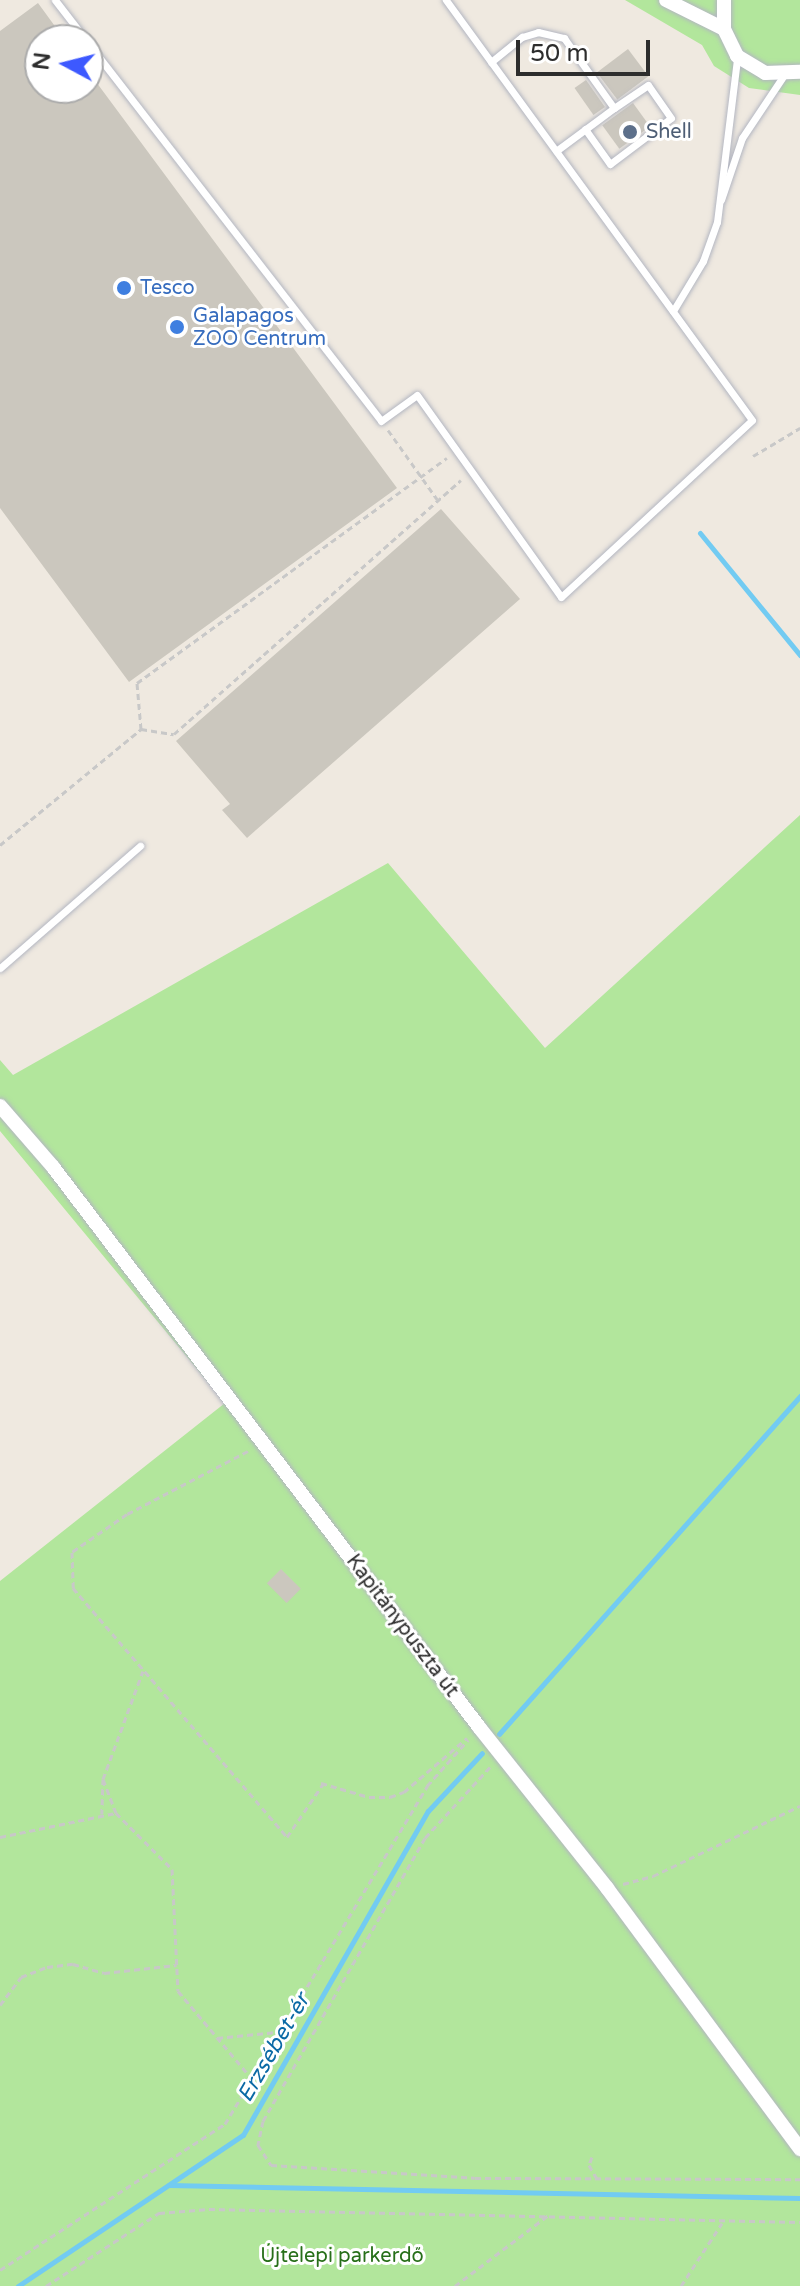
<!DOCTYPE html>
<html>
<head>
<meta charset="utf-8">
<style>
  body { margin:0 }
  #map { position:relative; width:800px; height:2286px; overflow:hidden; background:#efe9e0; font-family:"Varela Round",sans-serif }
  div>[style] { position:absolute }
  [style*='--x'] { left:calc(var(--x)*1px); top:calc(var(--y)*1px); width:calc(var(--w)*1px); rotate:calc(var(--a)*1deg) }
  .green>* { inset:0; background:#b2e69c }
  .stream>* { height:5px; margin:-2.5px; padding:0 2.5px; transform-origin:2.5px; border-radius:2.5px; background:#72cbf2 }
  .building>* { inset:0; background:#cbc7be; transform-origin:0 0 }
  .path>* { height:3px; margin-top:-1.5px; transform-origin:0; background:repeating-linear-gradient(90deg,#c8c8c8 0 6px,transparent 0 10px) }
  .roads { filter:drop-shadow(0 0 2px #b3b6c1) drop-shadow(0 0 2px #b3b6c1) }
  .service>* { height:7px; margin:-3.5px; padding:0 3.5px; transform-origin:3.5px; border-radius:3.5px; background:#fff }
  .minor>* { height:14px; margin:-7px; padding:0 7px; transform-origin:7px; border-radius:7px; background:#fff }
  .dots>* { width:22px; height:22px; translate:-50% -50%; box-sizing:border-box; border:4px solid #fff; border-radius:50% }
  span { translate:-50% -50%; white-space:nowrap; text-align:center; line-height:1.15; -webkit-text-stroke:6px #fff; paint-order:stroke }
  .service-label { font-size:20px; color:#4e5e75 }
  .left { translate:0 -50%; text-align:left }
  .shop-label { font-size:20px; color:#366cbe }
  .street-label { font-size:20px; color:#2d2d2d }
  .park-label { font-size:20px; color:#276f19 }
  .water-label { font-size:22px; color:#0a69a5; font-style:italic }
  .north { position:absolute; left:24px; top:24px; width:80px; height:80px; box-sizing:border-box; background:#fff; border:2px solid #ababab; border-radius:50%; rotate:277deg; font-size:22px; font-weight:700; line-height:32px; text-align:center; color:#2d2d2d }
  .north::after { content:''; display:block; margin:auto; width:28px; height:36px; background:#3d59ff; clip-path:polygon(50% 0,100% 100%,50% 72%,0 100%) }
  .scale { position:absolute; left:516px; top:40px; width:134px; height:36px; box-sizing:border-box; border:4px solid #2d2d2d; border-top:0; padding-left:10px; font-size:24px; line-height:28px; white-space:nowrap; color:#2d2d2d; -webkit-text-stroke:6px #fff; paint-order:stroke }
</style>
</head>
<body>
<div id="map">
  <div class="green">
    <i style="clip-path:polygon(625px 0,800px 0,800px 95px,749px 88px,714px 66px,702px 45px)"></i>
    <i style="clip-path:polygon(800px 815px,800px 2286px,0 2286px,0 1581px,225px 1403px,0 1131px,0 1060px,13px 1075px,388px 863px,545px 1048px)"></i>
  </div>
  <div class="stream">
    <i style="--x:700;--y:533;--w:158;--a:50.7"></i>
    <i style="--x:499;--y:1734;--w:453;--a:-48.3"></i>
    <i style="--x:169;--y:2185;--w:631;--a:1.18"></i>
    <i style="--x:18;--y:2286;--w:271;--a:-33.9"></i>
    <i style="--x:243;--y:2135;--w:373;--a:-60.3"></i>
    <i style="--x:428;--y:1811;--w:79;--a:-47"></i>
  </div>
  <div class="building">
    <i style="clip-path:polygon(38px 3px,65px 40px,40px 40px,40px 88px,88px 88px,88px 71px,397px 488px,129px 682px,0 508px,0 31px)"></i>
    <i style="left:628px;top:49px;width:34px;height:39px;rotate:53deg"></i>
    <i style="left:586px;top:80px;width:33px;height:14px;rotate:55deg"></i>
    <i style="left:633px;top:103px;width:29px;height:38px;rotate:54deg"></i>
    <i style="clip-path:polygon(441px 509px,520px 599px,247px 838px,222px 810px,230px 804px,176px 741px)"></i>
    <i style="left:281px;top:1569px;width:28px;height:20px;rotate:45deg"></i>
  </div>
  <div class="path">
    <i style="--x:388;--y:430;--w:85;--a:54.6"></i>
    <i style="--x:753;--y:456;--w:55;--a:-30.8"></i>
    <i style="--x:141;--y:729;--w:33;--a:9"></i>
    <i style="--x:174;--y:734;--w:383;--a:-41.5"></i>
    <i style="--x:0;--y:845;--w:183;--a:-39.4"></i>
    <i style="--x:141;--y:729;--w:46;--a:-95"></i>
    <i style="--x:137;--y:683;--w:383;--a:-36"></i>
    <i style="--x:248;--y:1451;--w:136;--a:152.5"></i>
    <i style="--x:127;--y:1514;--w:67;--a:145.4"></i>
    <i style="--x:72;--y:1552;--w:36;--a:88"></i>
    <i style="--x:73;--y:1588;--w:328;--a:49.3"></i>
    <i style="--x:287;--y:1837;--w:64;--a:-55.8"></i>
    <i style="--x:490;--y:1767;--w:96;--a:132.5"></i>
    <i style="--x:425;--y:1838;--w:326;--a:119.8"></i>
    <i style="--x:263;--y:2121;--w:25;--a:102"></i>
    <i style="--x:258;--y:2145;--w:24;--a:57"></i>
    <i style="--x:271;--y:2165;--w:204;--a:3.6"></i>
    <i style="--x:475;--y:2178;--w:325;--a:0.2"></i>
    <i style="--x:103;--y:1779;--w:115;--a:-69.7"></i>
    <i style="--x:321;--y:1783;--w:50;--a:16.3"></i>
    <i style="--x:369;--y:1797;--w:21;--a:0"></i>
    <i style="--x:390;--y:1797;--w:15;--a:-20"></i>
    <i style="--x:404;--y:1792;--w:83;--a:-40.6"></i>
    <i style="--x:116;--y:1813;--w:79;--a:45"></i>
    <i style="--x:172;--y:1869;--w:122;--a:87.2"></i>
    <i style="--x:178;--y:1991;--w:115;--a:49.9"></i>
    <i style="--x:0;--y:1837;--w:118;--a:-11.7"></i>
    <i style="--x:116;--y:1813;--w:36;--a:-111"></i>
    <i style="--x:103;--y:1779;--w:35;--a:92"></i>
    <i style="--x:623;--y:1884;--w:31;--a:-15"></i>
    <i style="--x:653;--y:1876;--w:163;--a:-25.5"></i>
    <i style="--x:0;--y:2005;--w:35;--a:-53"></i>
    <i style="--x:21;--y:1977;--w:28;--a:-21"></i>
    <i style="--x:47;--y:1967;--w:26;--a:-7"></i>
    <i style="--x:73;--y:1964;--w:32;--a:16"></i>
    <i style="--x:104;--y:1973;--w:73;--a:-6.3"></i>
    <i style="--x:217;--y:2038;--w:60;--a:-5.7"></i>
    <i style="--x:592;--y:2157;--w:9;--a:111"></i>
    <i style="--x:589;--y:2165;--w:16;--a:60"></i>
    <i style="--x:0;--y:2270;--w:268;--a:-33"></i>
    <i style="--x:225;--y:2124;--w:394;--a:-59.1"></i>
    <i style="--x:427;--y:1786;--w:62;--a:-48.3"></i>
    <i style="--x:46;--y:2286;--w:135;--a:-32.9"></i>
    <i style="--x:159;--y:2213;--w:50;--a:-4.6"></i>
    <i style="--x:209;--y:2209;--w:591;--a:1.26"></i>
    <i style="--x:455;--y:2286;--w:119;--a:-37.2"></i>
    <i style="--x:681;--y:2286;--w:75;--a:-56.9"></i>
  </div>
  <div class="roads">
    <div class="service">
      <i style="--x:55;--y:0;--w:51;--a:52.2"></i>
      <i style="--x:88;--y:43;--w:478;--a:52.2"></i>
      <i style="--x:381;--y:421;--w:44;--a:-35.8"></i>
      <i style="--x:417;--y:395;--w:248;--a:54.5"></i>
      <i style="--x:561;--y:597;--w:260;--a:-42.8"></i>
      <i style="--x:752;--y:420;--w:520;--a:-126.08"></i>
      <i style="--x:491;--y:62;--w:40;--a:-39"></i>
      <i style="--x:522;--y:37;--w:17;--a:-17"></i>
      <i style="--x:538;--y:32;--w:27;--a:13"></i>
      <i style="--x:564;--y:38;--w:86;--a:54.5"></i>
      <i style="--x:614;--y:108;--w:72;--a:143.4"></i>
      <i style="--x:585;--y:129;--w:43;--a:54.5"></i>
      <i style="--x:610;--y:164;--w:76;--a:-37"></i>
      <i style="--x:671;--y:118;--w:40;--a:-124.9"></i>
      <i style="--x:648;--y:85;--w:41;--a:145.9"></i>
      <i style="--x:721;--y:200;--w:65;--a:-71.3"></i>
      <i style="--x:742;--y:138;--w:76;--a:-56.3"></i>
      <i style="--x:673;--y:311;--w:58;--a:-59"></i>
      <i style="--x:703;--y:261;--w:41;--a:-70.3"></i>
      <i style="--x:717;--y:222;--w:165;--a:-83"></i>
      <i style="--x:0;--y:968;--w:186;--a:-41.1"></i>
    </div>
    <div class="minor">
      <i style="--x:666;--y:0;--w:65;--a:26.6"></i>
      <i style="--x:724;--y:0;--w:29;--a:90"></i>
      <i style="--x:724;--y:29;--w:30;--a:64"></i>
      <i style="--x:737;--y:56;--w:33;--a:31"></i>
      <i style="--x:765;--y:73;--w:35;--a:-2"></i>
      <i style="--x:0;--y:1106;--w:81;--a:49"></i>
      <i style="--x:53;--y:1167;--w:704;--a:52.74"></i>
      <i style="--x:479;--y:1727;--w:206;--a:51.5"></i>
      <i style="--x:607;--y:1888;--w:325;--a:53.5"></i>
    </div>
  </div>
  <div class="dots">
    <i style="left:630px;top:132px;background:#5c6f8a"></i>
    <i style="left:124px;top:288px;background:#3f7fe0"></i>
    <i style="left:177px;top:327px;background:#3f7fe0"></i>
  </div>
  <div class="service-label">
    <span class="left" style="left:646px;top:132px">Shell</span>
  </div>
  <div class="shop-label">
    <span class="left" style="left:140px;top:288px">Tesco</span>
    <span class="left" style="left:193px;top:328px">Galapagos<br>ZOO Centrum</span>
  </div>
  <div class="street-label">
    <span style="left:402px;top:1626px;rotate:53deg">Kapitánypuszta út</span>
  </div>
  <div class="park-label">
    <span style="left:342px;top:2256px">Újtelepi parkerdő</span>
  </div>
  <div class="water-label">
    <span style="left:274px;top:2048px;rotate:-60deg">Erzsébet-ér</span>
  </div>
  <div class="north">N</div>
  <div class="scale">50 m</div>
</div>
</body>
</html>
